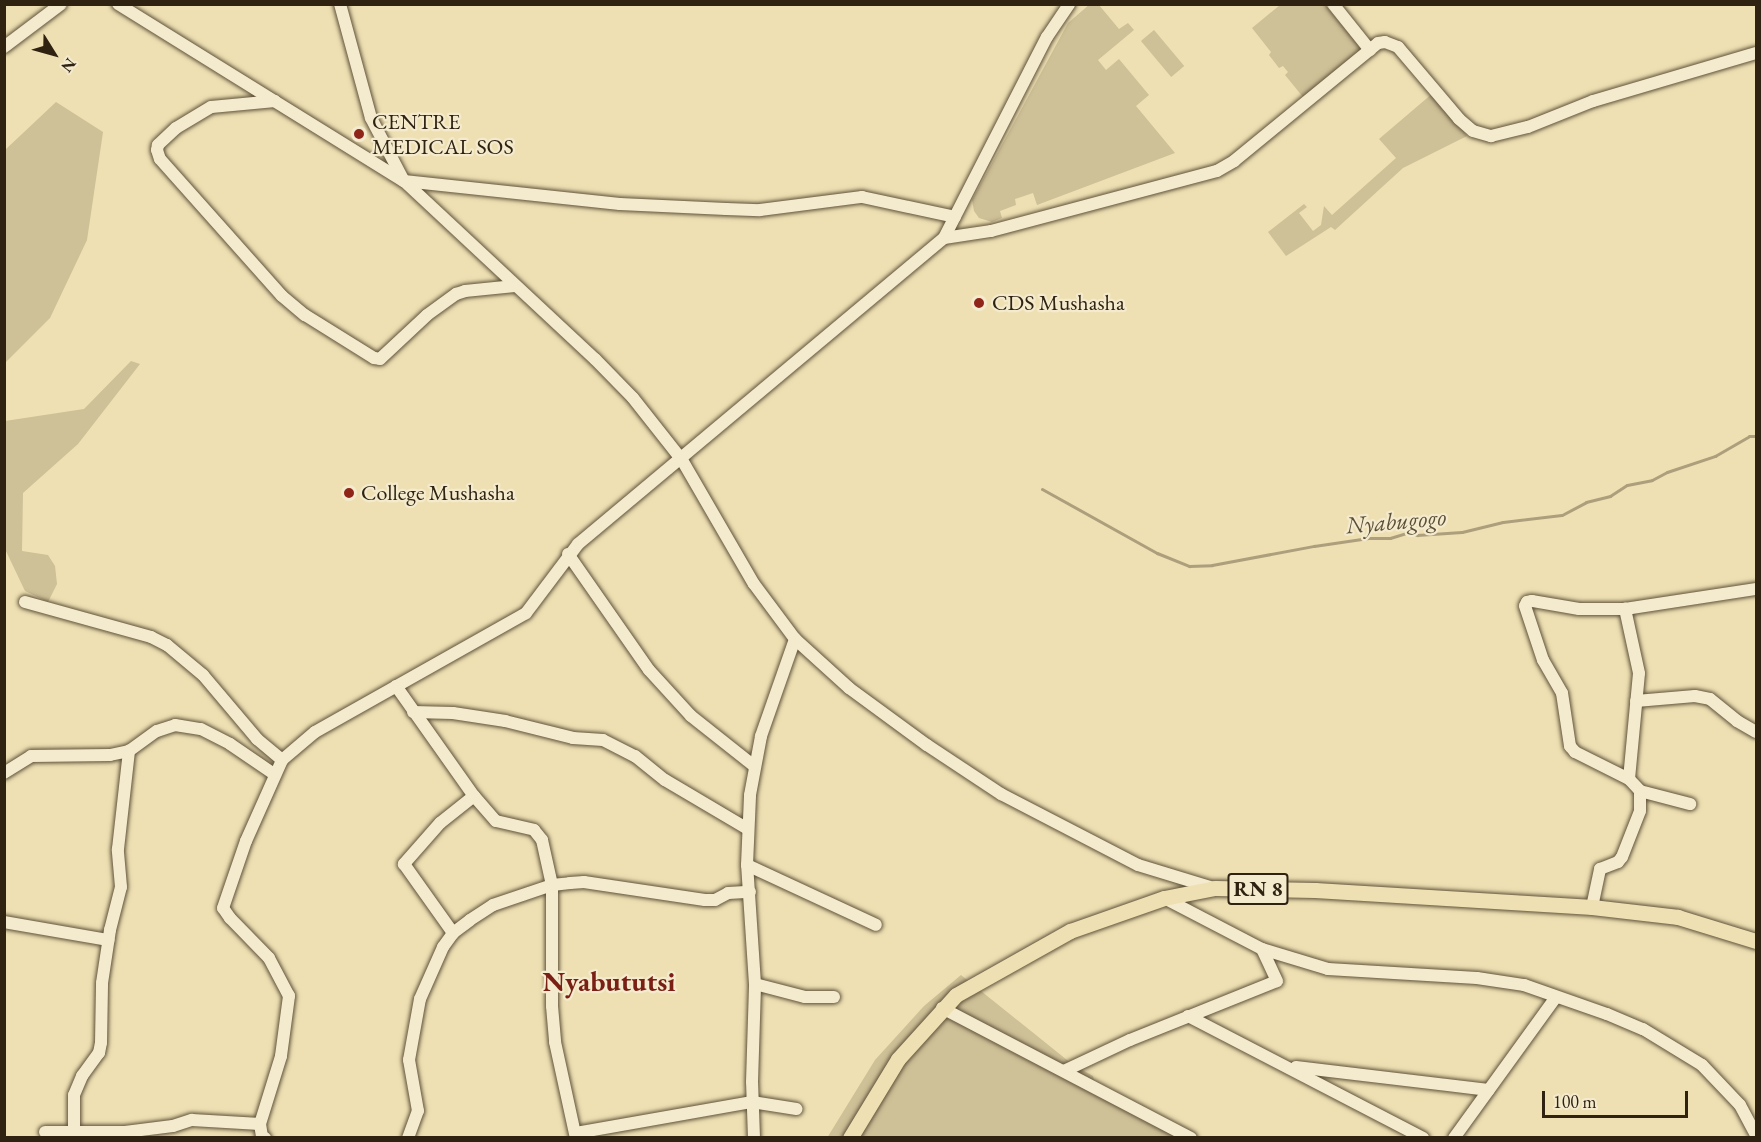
<!DOCTYPE html>
<html>
<head>
<meta charset="utf-8">
<style>
  body { margin:0 }
  #map { position:relative; width:1761px; height:1142px; overflow:hidden; background:#eee0b3; font-family:"EB Garamond",serif }
  div>[style] { position:absolute }
  [style*='--x'] { left:calc(var(--x)*1px); top:calc(var(--y)*1px); width:calc(var(--w)*1px); rotate:calc(var(--a)*1deg) }
  .green>* { inset:0; background:#cec097; transform-origin:0 0 }
  .stream>* { height:3px; margin:-1.5px; padding:0 1.5px; transform-origin:1.5px; border-radius:1.5px; background:#ad9f7c }
  .roads { filter:drop-shadow(0 0 2px #5f523a) drop-shadow(0 0 2px #5f523a) }
  .minor>* { height:12px; margin:-6px; padding:0 6px; transform-origin:6px; border-radius:6px; background:#f4ebce }
  .major>* { height:15px; margin:-7.5px; padding:0 7.5px; transform-origin:7.5px; border-radius:7.5px; background:#eee0b3 }
  .dots>* { width:16px; height:16px; translate:-50% -50%; box-sizing:border-box; border:3px solid #f4ebce; border-radius:50% }
  span { translate:-50% -50%; white-space:nowrap; text-align:center; line-height:1.15; -webkit-text-stroke:4.5px #f4ebce; paint-order:stroke }
  .shield-label span { padding:2px 4px; background:#f4ebce; border:2px solid; border-radius:4px; -webkit-text-stroke-width:0 }
  .shield-label { font-size:21px; color:#2f2211; font-weight:700 }
  .poi-label { font-size:22px; color:#2f2211 }
  .left { translate:0 -50%; text-align:left }
  .water-label { font-size:24px; color:#5b4e36; font-style:italic }
  .district-label { font-size:28px; color:#7a1f14; font-weight:700 }
  .frame { position:absolute; inset:0; border:6px solid #2f2211; pointer-events:none }
  .north { position:absolute; left:24px; top:24px; width:60px; height:60px; -webkit-text-stroke:4px #f4ebce; paint-order:stroke; rotate:127deg; font-size:16px; font-weight:700; line-height:24px; text-align:center; color:#2f2211 }
  .north::after { content:''; display:block; margin:auto; width:21px; height:27px; background:#2f2211; clip-path:polygon(50% 0,100% 100%,50% 72%,0 100%) }
  .scale { position:absolute; left:1542px; top:1091px; width:146px; height:27px; box-sizing:border-box; border:3px solid #2f2211; border-top:0; padding-left:8px; font-size:18px; line-height:21px; white-space:nowrap; color:#2f2211; -webkit-text-stroke:4px #f4ebce; paint-order:stroke }
</style>
</head>
<body>
<div id="map">
  <div class="green">
    <i style="clip-path:polygon(1090px 4px,1099px 5px,1119px 29px,1128px 23px,1134px 30px,1098px 60px,1106px 70px,1119px 59px,1149px 95px,1136px 106px,1175px 153px,1037px 205px,1033px 193px,1015px 199px,1016px 205px,1000px 211px,1002px 218px,992px 222px,979px 218px,974px 211px,972px 200px,1068px 23px)"></i>
    <i style="clip-path:polygon(1280px 5px,1325px 5px,1362px 49px,1303px 97px,1285px 75px,1288px 72px,1283px 66px,1279px 68px,1269px 55px,1271px 52px,1252px 28px)"></i>
    <i style="left:1154px;top:30px;width:47px;height:17px;rotate:50deg"></i>
    <i style="clip-path:polygon(1433px 93px,1467px 136px,1403px 168px,1335px 230px,1331px 227px,1286px 256px,1268px 232px,1304px 204px,1307px 207px,1299px 213px,1313px 231px,1321px 225px,1324px 206px,1332px 215px,1396px 158px,1379px 139px)"></i>
    <i style="clip-path:polygon(56px 102px,103px 132px,87px 240px,50px 318px,5px 363px,5px 150px)"></i>
    <i style="clip-path:polygon(131px 361px,140px 364px,78px 444px,23px 493px,22px 551px,48px 555px,55px 566px,57px 584px,48px 602px,25px 591px,5px 549px,5px 421px,84px 409px)"></i>
    <i style="clip-path:polygon(961px 975px,1072px 1064px,1093px 1076px,1097px 1095px,1181px 1138px,827px 1138px,875px 1060px,924px 1006px)"></i>
  </div>
  <div class="stream">
    <i style="--x:1042;--y:489;--w:132;--a:29.1"></i>
    <i style="--x:1157;--y:553;--w:35;--a:22"></i>
    <i style="--x:1189;--y:566;--w:23;--a:-2"></i>
    <i style="--x:1212;--y:565;--w:104;--a:-10.6"></i>
    <i style="--x:1314;--y:546;--w:55;--a:-8.4"></i>
    <i style="--x:1368;--y:538;--w:22;--a:0"></i>
    <i style="--x:1390;--y:538;--w:21;--a:-17"></i>
    <i style="--x:1410;--y:532;--w:8;--a:23"></i>
    <i style="--x:1417;--y:535;--w:45;--a:-3.8"></i>
    <i style="--x:1462;--y:532;--w:42;--a:-13.7"></i>
    <i style="--x:1503;--y:522;--w:59;--a:-6.8"></i>
    <i style="--x:1562;--y:515;--w:27;--a:-28"></i>
    <i style="--x:1586;--y:502;--w:25;--a:-14"></i>
    <i style="--x:1610;--y:496;--w:20;--a:-33"></i>
    <i style="--x:1627;--y:485;--w:25;--a:-11"></i>
    <i style="--x:1652;--y:480;--w:17;--a:-28"></i>
    <i style="--x:1667;--y:472;--w:51;--a:-18.4"></i>
    <i style="--x:1715;--y:456;--w:39;--a:-30"></i>
    <i style="--x:1749;--y:436;--w:7;--a:0"></i>
  </div>
  <div class="roads">
    <div class="minor">
      <i style="--x:118;--y:4;--w:336;--a:31.8"></i>
      <i style="--x:404;--y:181;--w:261;--a:43"></i>
      <i style="--x:595;--y:359;--w:54;--a:45.7"></i>
      <i style="--x:633;--y:398;--w:79;--a:51.7"></i>
      <i style="--x:682;--y:460;--w:143;--a:59.9"></i>
      <i style="--x:754;--y:584;--w:69;--a:53.3"></i>
      <i style="--x:795;--y:639;--w:73;--a:42.2"></i>
      <i style="--x:849;--y:688;--w:97;--a:36.2"></i>
      <i style="--x:927;--y:745;--w:89;--a:33.5"></i>
      <i style="--x:1001;--y:794;--w:154;--a:27.4"></i>
      <i style="--x:1138;--y:865;--w:78;--a:17"></i>
      <i style="--x:340;--y:4;--w:118;--a:74.8"></i>
      <i style="--x:371;--y:118;--w:71;--a:62.4"></i>
      <i style="--x:404;--y:181;--w:217;--a:6.1"></i>
      <i style="--x:620;--y:204;--w:106;--a:2.7"></i>
      <i style="--x:726;--y:209;--w:34;--a:2"></i>
      <i style="--x:760;--y:210;--w:103;--a:-7.3"></i>
      <i style="--x:862;--y:197;--w:95;--a:12.1"></i>
      <i style="--x:1333;--y:4;--w:59;--a:51.2"></i>
      <i style="--x:4;--y:47;--w:71;--a:-37"></i>
      <i style="--x:275;--y:101;--w:64;--a:174.6"></i>
      <i style="--x:211;--y:107;--w:41;--a:149"></i>
      <i style="--x:176;--y:128;--w:25;--a:137"></i>
      <i style="--x:158;--y:145;--w:5;--a:101"></i>
      <i style="--x:157;--y:150;--w:9;--a:72"></i>
      <i style="--x:160;--y:159;--w:183;--a:48.3"></i>
      <i style="--x:282;--y:296;--w:30;--a:40"></i>
      <i style="--x:305;--y:315;--w:81;--a:31.9"></i>
      <i style="--x:374;--y:358;--w:6;--a:9"></i>
      <i style="--x:380;--y:359;--w:64;--a:-43.1"></i>
      <i style="--x:427;--y:315;--w:36;--a:-36"></i>
      <i style="--x:456;--y:294;--w:9;--a:-18"></i>
      <i style="--x:465;--y:291;--w:50;--a:-5.7"></i>
      <i style="--x:944;--y:238;--w:48;--a:-8.5"></i>
      <i style="--x:991;--y:231;--w:234;--a:-14.9"></i>
      <i style="--x:1217;--y:171;--w:20;--a:-30"></i>
      <i style="--x:1234;--y:161;--w:186;--a:-39.3"></i>
      <i style="--x:1378;--y:43;--w:7;--a:-8"></i>
      <i style="--x:1385;--y:42;--w:14;--a:21"></i>
      <i style="--x:1398;--y:47;--w:94;--a:49.7"></i>
      <i style="--x:1459;--y:119;--w:18;--a:41"></i>
      <i style="--x:1473;--y:131;--w:19;--a:16"></i>
      <i style="--x:1491;--y:136;--w:38;--a:-14"></i>
      <i style="--x:1528;--y:127;--w:70;--a:-21.8"></i>
      <i style="--x:1593;--y:101;--w:170;--a:-16.4"></i>
      <i style="--x:568;--y:554;--w:141;--a:55.1"></i>
      <i style="--x:649;--y:670;--w:62;--a:47.6"></i>
      <i style="--x:691;--y:716;--w:80;--a:38.4"></i>
      <i style="--x:25;--y:602;--w:131;--a:15.5"></i>
      <i style="--x:151;--y:637;--w:18;--a:27"></i>
      <i style="--x:167;--y:645;--w:47;--a:39.8"></i>
      <i style="--x:203;--y:675;--w:84;--a:49.8"></i>
      <i style="--x:257;--y:739;--w:33;--a:40"></i>
      <i style="--x:1625;--y:609;--w:46;--a:180"></i>
      <i style="--x:1579;--y:609;--w:48;--a:-170.3"></i>
      <i style="--x:1532;--y:601;--w:5;--a:169"></i>
      <i style="--x:1527;--y:602;--w:4;--a:117"></i>
      <i style="--x:1525;--y:606;--w:57;--a:71.6"></i>
      <i style="--x:1543;--y:660;--w:38;--a:60"></i>
      <i style="--x:1562;--y:693;--w:54;--a:81.4"></i>
      <i style="--x:1570;--y:746;--w:8;--a:50"></i>
      <i style="--x:1575;--y:752;--w:60;--a:26.6"></i>
      <i style="--x:1629;--y:779;--w:16;--a:47"></i>
      <i style="--x:1640;--y:791;--w:52;--a:14.6"></i>
      <i style="--x:396;--y:686;--w:135;--a:54.7"></i>
      <i style="--x:474;--y:796;--w:43;--a:141.5"></i>
      <i style="--x:440;--y:823;--w:55;--a:131.3"></i>
      <i style="--x:404;--y:864;--w:85;--a:54.6"></i>
      <i style="--x:1636;--y:701;--w:59;--a:-4.8"></i>
      <i style="--x:1695;--y:696;--w:15;--a:11"></i>
      <i style="--x:1710;--y:699;--w:35;--a:39"></i>
      <i style="--x:1737;--y:721;--w:22;--a:30"></i>
      <i style="--x:413;--y:712;--w:40;--a:1.4"></i>
      <i style="--x:453;--y:713;--w:53;--a:8.7"></i>
      <i style="--x:505;--y:721;--w:70;--a:14"></i>
      <i style="--x:573;--y:738;--w:30;--a:4"></i>
      <i style="--x:603;--y:740;--w:36;--a:27"></i>
      <i style="--x:635;--y:756;--w:38;--a:39"></i>
      <i style="--x:665;--y:780;--w:96;--a:30.6"></i>
      <i style="--x:4;--y:773;--w:32;--a:-32"></i>
      <i style="--x:31;--y:756;--w:79;--a:-0.7"></i>
      <i style="--x:110;--y:755;--w:19;--a:-12"></i>
      <i style="--x:129;--y:751;--w:34;--a:-36"></i>
      <i style="--x:157;--y:731;--w:19;--a:-18"></i>
      <i style="--x:175;--y:725;--w:26;--a:9"></i>
      <i style="--x:201;--y:729;--w:33;--a:27"></i>
      <i style="--x:230;--y:744;--w:53;--a:34.3"></i>
      <i style="--x:1629;--y:779;--w:106;--a:-84.6"></i>
      <i style="--x:1639;--y:673;--w:66;--a:-102.3"></i>
      <i style="--x:1625;--y:609;--w:133;--a:-8.7"></i>
      <i style="--x:474;--y:796;--w:33;--a:49"></i>
      <i style="--x:496;--y:821;--w:39;--a:13"></i>
      <i style="--x:534;--y:830;--w:13;--a:51"></i>
      <i style="--x:542;--y:840;--w:46;--a:77.5"></i>
      <i style="--x:552;--y:885;--w:121;--a:90"></i>
      <i style="--x:552;--y:1006;--w:36;--a:85"></i>
      <i style="--x:555;--y:1042;--w:98;--a:77.7"></i>
      <i style="--x:747;--y:865;--w:142;--a:24.9"></i>
      <i style="--x:1164;--y:898;--w:110;--a:27.5"></i>
      <i style="--x:1262;--y:949;--w:69;--a:16.9"></i>
      <i style="--x:1328;--y:969;--w:149;--a:3.5"></i>
      <i style="--x:1477;--y:978;--w:48;--a:8.5"></i>
      <i style="--x:1524;--y:985;--w:88;--a:19.3"></i>
      <i style="--x:1607;--y:1014;--w:39;--a:23"></i>
      <i style="--x:1643;--y:1029;--w:69;--a:31.4"></i>
      <i style="--x:1702;--y:1065;--w:55;--a:46.5"></i>
      <i style="--x:1740;--y:1105;--w:34;--a:62"></i>
      <i style="--x:1592;--y:907;--w:39;--a:-78"></i>
      <i style="--x:1600;--y:869;--w:19;--a:-21"></i>
      <i style="--x:1618;--y:862;--w:6;--a:-51"></i>
      <i style="--x:1622;--y:857;--w:49;--a:-68.6"></i>
      <i style="--x:1640;--y:811;--w:20;--a:-90"></i>
      <i style="--x:4;--y:922;--w:106;--a:9.8"></i>
      <i style="--x:755;--y:984;--w:52;--a:14.6"></i>
      <i style="--x:805;--y:997;--w:29;--a:0"></i>
      <i style="--x:942;--y:1008;--w:281;--a:27.6"></i>
      <i style="--x:1188;--y:1016;--w:265;--a:27.4"></i>
      <i style="--x:1296;--y:1067;--w:194;--a:6.8"></i>
      <i style="--x:1064;--y:1071;--w:73;--a:-25.2"></i>
      <i style="--x:1130;--y:1040;--w:158;--a:-21.9"></i>
      <i style="--x:1277;--y:981;--w:35;--a:-115"></i>
      <i style="--x:260;--y:1124;--w:12;--a:81"></i>
      <i style="--x:262;--y:1136;--w:4;--a:34"></i>
      <i style="--x:45;--y:1132;--w:80;--a:0"></i>
      <i style="--x:125;--y:1132;--w:48;--a:-7.1"></i>
      <i style="--x:173;--y:1126;--w:20;--a:-18"></i>
      <i style="--x:192;--y:1120;--w:68;--a:3.4"></i>
      <i style="--x:260;--y:1124;--w:71;--a:-72.8"></i>
      <i style="--x:281;--y:1056;--w:61;--a:-82.4"></i>
      <i style="--x:289;--y:996;--w:43;--a:-117.8"></i>
      <i style="--x:269;--y:958;--w:56;--a:-134.3"></i>
      <i style="--x:230;--y:918;--w:12;--a:-125"></i>
      <i style="--x:223;--y:908;--w:71;--a:-71.1"></i>
      <i style="--x:246;--y:841;--w:89;--a:-66"></i>
      <i style="--x:282;--y:760;--w:43;--a:-40.3"></i>
      <i style="--x:315;--y:732;--w:242;--a:-29.4"></i>
      <i style="--x:526;--y:613;--w:86;--a:-53"></i>
      <i style="--x:578;--y:544;--w:477;--a:-39.9"></i>
      <i style="--x:944;--y:238;--w:226;--a:-62.9"></i>
      <i style="--x:1047;--y:37;--w:40;--a:-56"></i>
      <i style="--x:576;--y:1133;--w:179;--a:-10"></i>
      <i style="--x:752;--y:1102;--w:45;--a:9"></i>
      <i style="--x:74;--y:1134;--w:39;--a:-90"></i>
      <i style="--x:74;--y:1095;--w:21;--a:-67"></i>
      <i style="--x:82;--y:1076;--w:29;--a:-54"></i>
      <i style="--x:99;--y:1053;--w:10;--a:-79"></i>
      <i style="--x:101;--y:1043;--w:60;--a:-89"></i>
      <i style="--x:102;--y:983;--w:54;--a:-81.4"></i>
      <i style="--x:110;--y:930;--w:44;--a:-75.7"></i>
      <i style="--x:121;--y:887;--w:38;--a:-95"></i>
      <i style="--x:118;--y:849;--w:99;--a:-83.6"></i>
      <i style="--x:408;--y:1138;--w:29;--a:-70"></i>
      <i style="--x:418;--y:1111;--w:52;--a:-100"></i>
      <i style="--x:409;--y:1060;--w:62;--a:-79.8"></i>
      <i style="--x:420;--y:999;--w:57;--a:-66.1"></i>
      <i style="--x:443;--y:947;--w:17;--a:-54"></i>
      <i style="--x:453;--y:933;--w:21;--a:-37"></i>
      <i style="--x:470;--y:920;--w:27;--a:-33"></i>
      <i style="--x:493;--y:905;--w:62;--a:-18.7"></i>
      <i style="--x:552;--y:885;--w:18;--a:-6"></i>
      <i style="--x:570;--y:883;--w:14;--a:-4"></i>
      <i style="--x:584;--y:882;--w:122;--a:8.5"></i>
      <i style="--x:705;--y:900;--w:10;--a:0"></i>
      <i style="--x:715;--y:900;--w:15;--a:-28"></i>
      <i style="--x:728;--y:893;--w:22;--a:-3"></i>
      <i style="--x:754;--y:1138;--w:56;--a:-92"></i>
      <i style="--x:752;--y:1082;--w:98;--a:-88.2"></i>
      <i style="--x:755;--y:984;--w:119;--a:-93.8"></i>
      <i style="--x:747;--y:865;--w:70;--a:-87.5"></i>
      <i style="--x:750;--y:795;--w:60;--a:-79.4"></i>
      <i style="--x:761;--y:736;--w:103;--a:-70.7"></i>
      <i style="--x:1454;--y:1138;--w:174;--a:-54.1"></i>
    </div>
    <div class="major">
      <i style="--x:850;--y:1138;--w:92;--a:-58.7"></i>
      <i style="--x:898;--y:1059;--w:86;--a:-47.8"></i>
      <i style="--x:956;--y:995;--w:131;--a:-29.3"></i>
      <i style="--x:1070;--y:931;--w:100;--a:-19.3"></i>
      <i style="--x:1164;--y:898;--w:52;--a:-11.1"></i>
      <i style="--x:1215;--y:888;--w:100;--a:1.1"></i>
      <i style="--x:1315;--y:890;--w:278;--a:3.5"></i>
      <i style="--x:1592;--y:907;--w:87;--a:6.6"></i>
      <i style="--x:1678;--y:917;--w:82;--a:17.1"></i>
    </div>
  </div>
  <div class="dots">
    <i style="left:359px;top:134px;background:#8f2418"></i>
    <i style="left:979px;top:303px;background:#8f2418"></i>
    <i style="left:349px;top:493px;background:#8f2418"></i>
  </div>
  <div class="shield-label">
    <span style="left:1258px;top:889px">RN 8</span>
  </div>
  <div class="poi-label">
    <span class="left" style="left:372px;top:134px">CENTRE<br>MEDICAL SOS</span>
    <span class="left" style="left:992px;top:303px">CDS Mushasha</span>
    <span class="left" style="left:361px;top:493px">College Mushasha</span>
  </div>
  <div class="water-label">
    <span style="left:1396px;top:521px;rotate:-5deg">Nyabugogo</span>
  </div>
  <div class="district-label">
    <span style="left:609px;top:981px">Nyabututsi</span>
  </div>
  <div class="frame"></div>
  <div class="north">N</div>
  <div class="scale">100 m</div>
</div>
</body>
</html>
